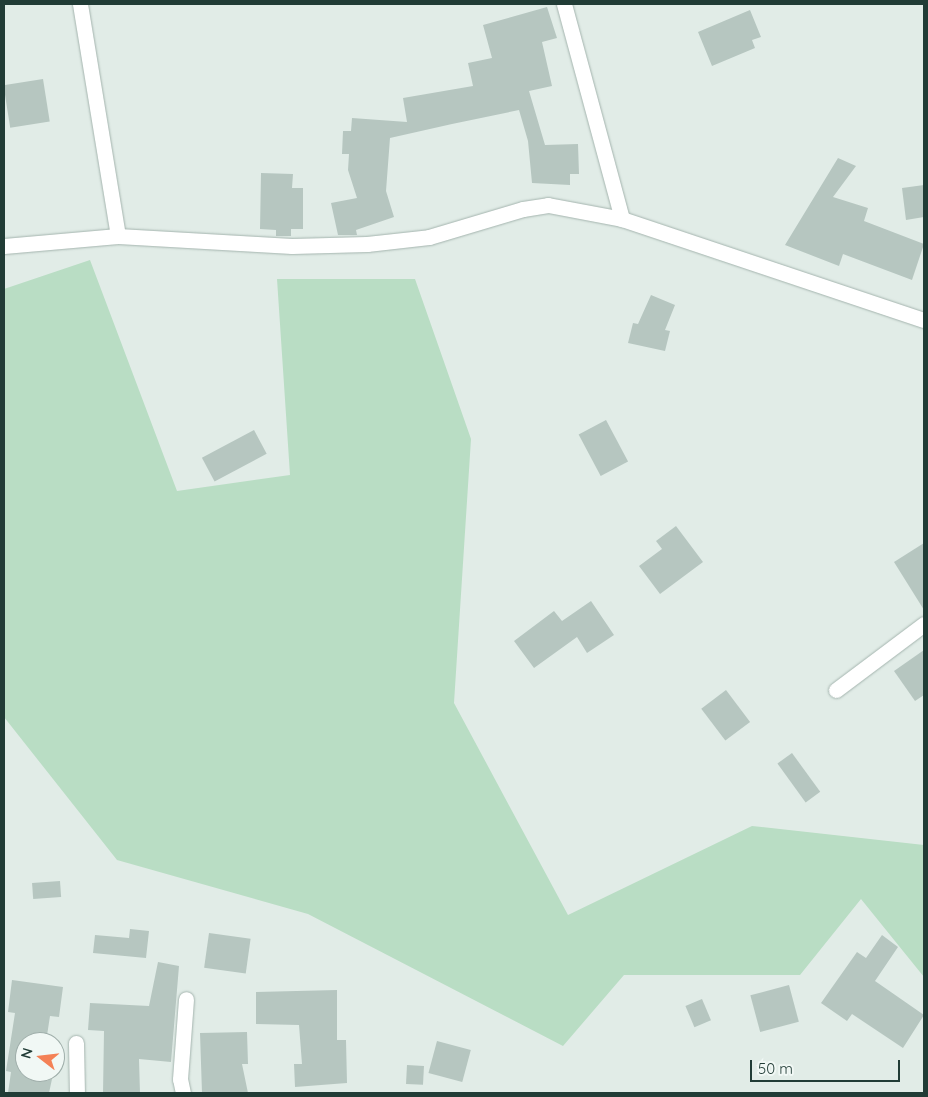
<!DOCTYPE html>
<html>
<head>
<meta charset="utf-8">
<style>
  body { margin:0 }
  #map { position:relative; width:928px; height:1097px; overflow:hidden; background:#e1ece7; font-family:Quicksand,sans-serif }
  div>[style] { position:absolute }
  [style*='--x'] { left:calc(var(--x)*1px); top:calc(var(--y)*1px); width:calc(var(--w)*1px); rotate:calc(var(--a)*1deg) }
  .green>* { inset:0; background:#b9ddc4 }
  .building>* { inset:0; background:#b6c6c0; transform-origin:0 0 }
  .roads { filter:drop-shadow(0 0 1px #a4b4ae) drop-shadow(0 0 1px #a4b4ae) }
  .minor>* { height:15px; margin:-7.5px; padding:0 7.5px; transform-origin:7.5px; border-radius:7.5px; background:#fff }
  span { translate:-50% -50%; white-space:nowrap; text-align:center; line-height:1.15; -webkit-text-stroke:5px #f1f8f5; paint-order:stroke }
  .frame { position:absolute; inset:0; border:5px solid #213c36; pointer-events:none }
  .north { position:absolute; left:15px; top:1032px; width:50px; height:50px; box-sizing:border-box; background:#f1f8f5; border:1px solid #9eada9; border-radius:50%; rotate:286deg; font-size:14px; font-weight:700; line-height:20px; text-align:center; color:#213c36 }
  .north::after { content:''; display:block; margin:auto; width:18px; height:22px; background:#f48156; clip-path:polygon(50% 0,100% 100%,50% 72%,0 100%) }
  .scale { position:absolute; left:750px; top:1060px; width:150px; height:22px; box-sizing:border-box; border:2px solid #213c36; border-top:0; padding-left:6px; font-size:15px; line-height:18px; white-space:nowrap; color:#213c36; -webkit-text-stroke:4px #f1f8f5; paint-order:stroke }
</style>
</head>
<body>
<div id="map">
  <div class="green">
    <i style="clip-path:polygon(90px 260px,177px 491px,290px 475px,277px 279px,415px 279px,471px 439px,454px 703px,568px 915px,752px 826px,924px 845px,924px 977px,861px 899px,800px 975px,624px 975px,563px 1046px,308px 914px,117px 860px,4px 717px,4px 289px)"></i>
  </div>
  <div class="building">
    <i style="clip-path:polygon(547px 7px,557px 38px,542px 42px,552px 86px,529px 91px,545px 145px,578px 144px,579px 174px,570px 174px,570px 185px,532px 183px,528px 141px,519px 110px,452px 124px,390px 138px,386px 191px,394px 217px,356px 230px,357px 235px,338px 235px,331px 203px,357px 198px,348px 170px,349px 154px,342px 154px,343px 131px,351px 131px,352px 118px,407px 122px,403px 98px,473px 86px,468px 63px,492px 58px,483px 25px)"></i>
    <i style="clip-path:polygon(750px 10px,761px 37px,752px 40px,755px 48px,712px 66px,698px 32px)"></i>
    <i style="left:43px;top:79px;width:43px;height:40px;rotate:81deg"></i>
    <i style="clip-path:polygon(838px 158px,856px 166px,833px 197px,868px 208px,864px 221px,924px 244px,912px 280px,843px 254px,839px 266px,785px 245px)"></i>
    <i style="clip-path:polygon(261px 173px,293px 174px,292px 188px,303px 188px,303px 229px,291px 229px,291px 236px,276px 236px,276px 230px,260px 229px)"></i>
    <i style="clip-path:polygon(924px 185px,924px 217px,906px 220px,902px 188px)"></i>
    <i style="clip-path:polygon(651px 295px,675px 305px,665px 330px,670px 331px,665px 351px,628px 343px,633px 323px,638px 324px)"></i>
    <i style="left:606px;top:420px;width:47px;height:31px;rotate:62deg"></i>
    <i style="left:254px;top:430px;width:27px;height:59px;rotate:62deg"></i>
    <i style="clip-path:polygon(676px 526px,703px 562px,660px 594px,639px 566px,662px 549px,656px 541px)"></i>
    <i style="clip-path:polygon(924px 543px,924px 610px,894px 562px)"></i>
    <i style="clip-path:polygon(591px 601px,614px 635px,587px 653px,577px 637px,534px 668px,514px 641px,554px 611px,562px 621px)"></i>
    <i style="clip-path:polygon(924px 650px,924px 695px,915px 701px,894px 671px)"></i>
    <i style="left:726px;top:690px;width:40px;height:31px;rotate:53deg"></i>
    <i style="left:792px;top:753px;width:48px;height:18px;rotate:54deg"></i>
    <i style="left:60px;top:881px;width:16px;height:28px;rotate:86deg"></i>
    <i style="clip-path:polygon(130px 929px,149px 931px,146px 958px,93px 953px,95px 935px,129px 938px)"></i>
    <i style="left:209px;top:933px;width:42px;height:35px;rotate:8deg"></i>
    <i style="clip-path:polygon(882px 935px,898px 947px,875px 981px,924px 1015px,903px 1048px,852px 1014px,847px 1021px,821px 1003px,857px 952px,866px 958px)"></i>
    <i style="clip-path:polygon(158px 962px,179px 966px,171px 1062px,139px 1059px,140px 1093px,103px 1093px,104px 1031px,88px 1030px,90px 1003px,149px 1006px)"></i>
    <i style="clip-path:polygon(12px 980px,63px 987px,59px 1017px,50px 1016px,46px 1042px,25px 1042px,25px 1072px,42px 1072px,41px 1077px,52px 1079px,49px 1093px,8px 1093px,11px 1072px,6px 1071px,15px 1013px,8px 1012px)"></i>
    <i style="left:789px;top:985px;width:38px;height:40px;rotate:75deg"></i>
    <i style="clip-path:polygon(337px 990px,337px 1040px,346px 1040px,347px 1083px,295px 1087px,294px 1064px,302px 1064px,299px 1025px,256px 1024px,256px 992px)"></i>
    <i style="left:702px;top:999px;width:23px;height:18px;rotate:67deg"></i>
    <i style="clip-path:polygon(247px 1032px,248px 1064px,242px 1064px,248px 1093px,202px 1093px,200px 1033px)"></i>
    <i style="left:437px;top:1041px;width:35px;height:33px;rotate:15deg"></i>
    <i style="left:407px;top:1065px;width:17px;height:19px;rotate:3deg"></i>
  </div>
  <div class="roads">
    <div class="minor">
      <i style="--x:80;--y:4;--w:235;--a:80.7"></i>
      <i style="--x:564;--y:4;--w:223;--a:74.9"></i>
      <i style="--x:4;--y:246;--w:114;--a:-5"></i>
      <i style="--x:118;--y:236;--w:174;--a:3.3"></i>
      <i style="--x:292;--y:246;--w:75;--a:-1.5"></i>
      <i style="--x:367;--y:244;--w:62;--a:-6.4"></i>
      <i style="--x:429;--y:237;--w:98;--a:-16.6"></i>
      <i style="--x:523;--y:209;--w:25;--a:-9"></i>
      <i style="--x:548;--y:205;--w:75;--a:10.7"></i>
      <i style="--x:622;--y:219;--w:318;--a:18.5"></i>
      <i style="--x:836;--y:690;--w:110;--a:-36.9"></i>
      <i style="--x:76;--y:1043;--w:50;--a:88.9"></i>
      <i style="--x:183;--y:1093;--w:14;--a:-102"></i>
      <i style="--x:180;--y:1079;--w:80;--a:-85.7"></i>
    </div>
  </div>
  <div class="frame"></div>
  <div class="north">N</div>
  <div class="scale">50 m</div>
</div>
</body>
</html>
